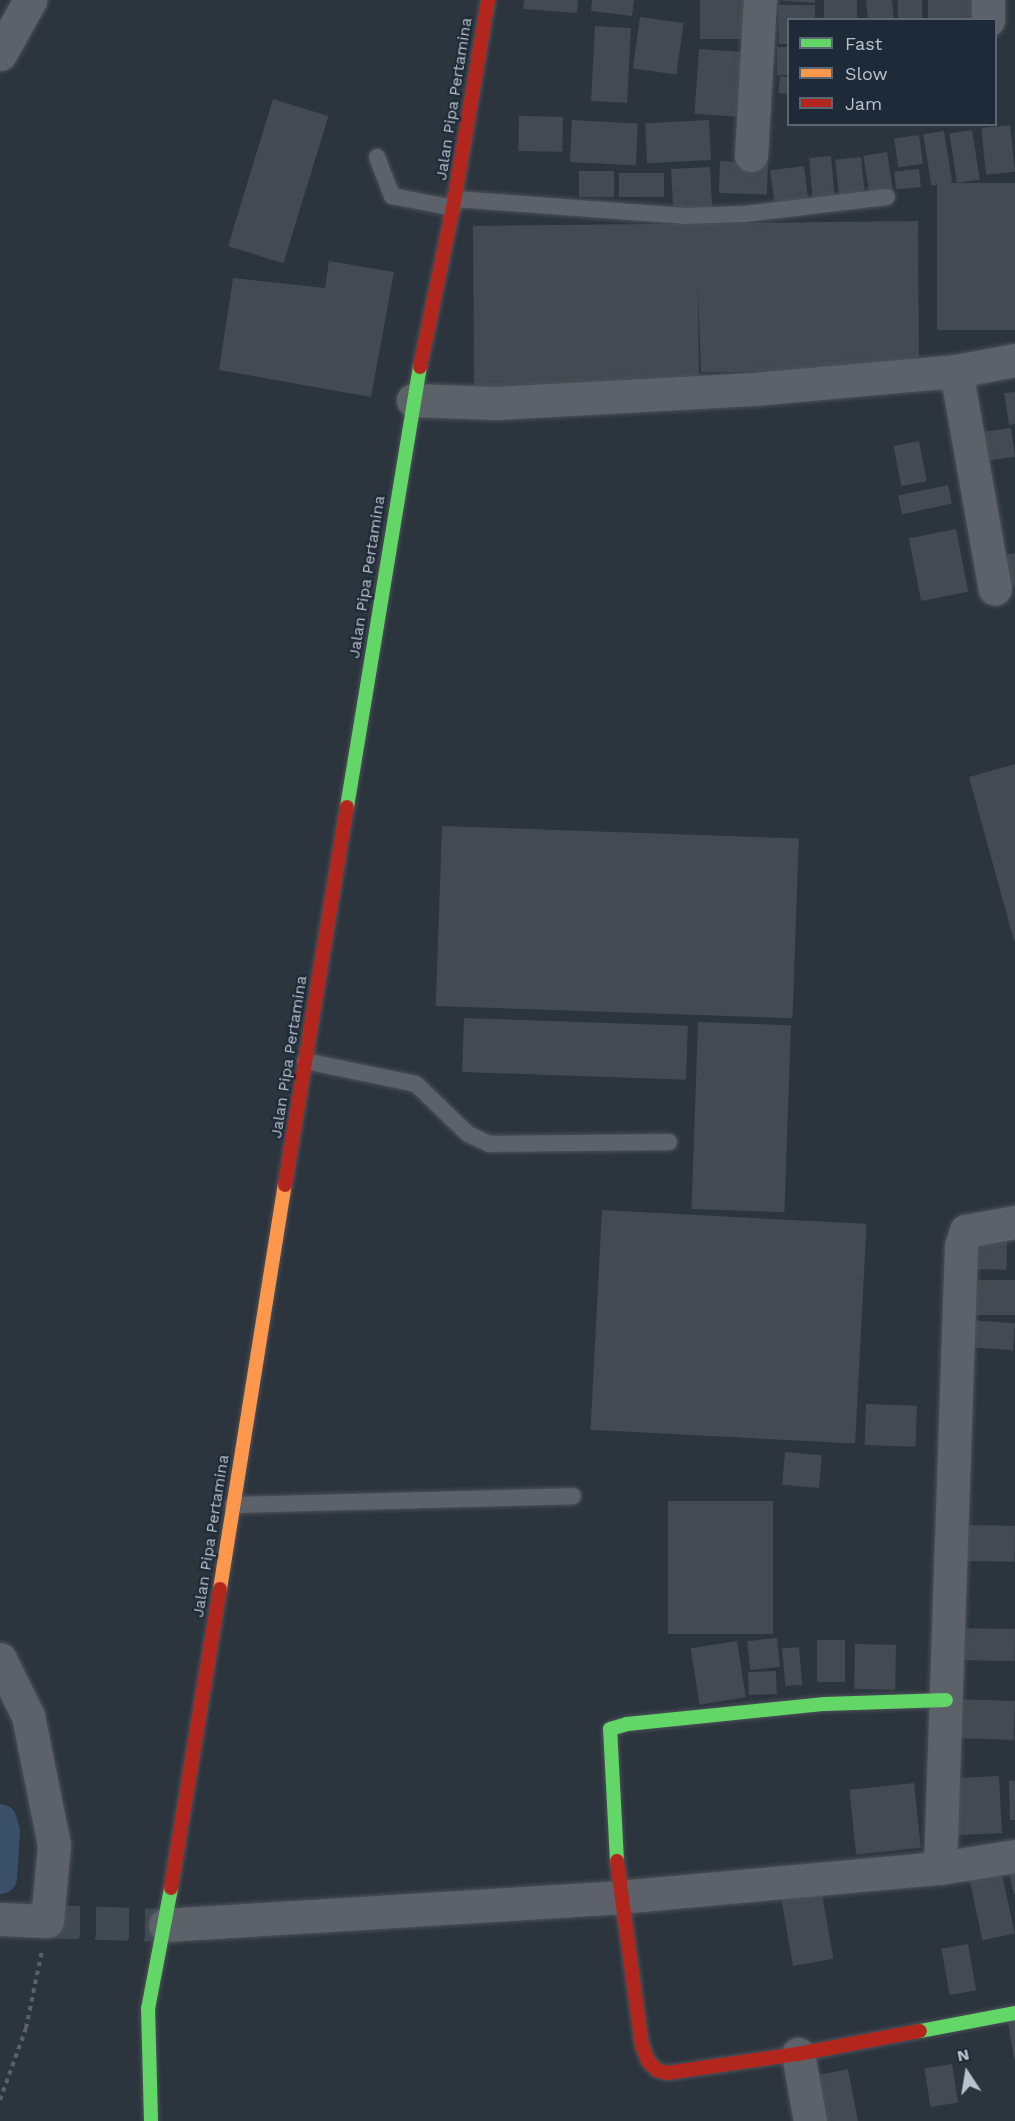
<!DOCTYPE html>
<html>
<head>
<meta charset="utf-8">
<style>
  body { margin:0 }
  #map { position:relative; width:1015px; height:2121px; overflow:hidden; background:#2c343d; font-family:"Work Sans",sans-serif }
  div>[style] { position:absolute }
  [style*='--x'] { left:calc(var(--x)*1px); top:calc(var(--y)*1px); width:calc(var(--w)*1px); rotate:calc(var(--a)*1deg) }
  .canal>* { height:33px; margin:-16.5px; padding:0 16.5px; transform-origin:16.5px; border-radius:16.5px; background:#3a4f68 }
  .building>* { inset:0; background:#434a51; transform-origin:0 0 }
  .street-tunnel>* { height:33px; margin-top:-16.5px; transform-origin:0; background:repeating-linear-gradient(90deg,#414952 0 33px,transparent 0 49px) }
  .path>* { height:4px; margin-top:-2px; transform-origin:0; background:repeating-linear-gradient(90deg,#5a6166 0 4.5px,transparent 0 9px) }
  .roads { filter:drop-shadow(0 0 2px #4b5057) drop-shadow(0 0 2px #4b5057) }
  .lane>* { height:16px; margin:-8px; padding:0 8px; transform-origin:8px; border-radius:8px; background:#5d626a }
  .street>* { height:33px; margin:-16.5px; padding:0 16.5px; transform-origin:16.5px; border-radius:16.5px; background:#5d626a }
  .fast>* { height:14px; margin:-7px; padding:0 7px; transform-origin:7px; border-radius:7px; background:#63d668 }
  .slow>* { height:14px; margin:-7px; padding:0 7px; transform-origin:7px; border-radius:7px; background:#ff974d }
  .jam>* { height:14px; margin:-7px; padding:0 7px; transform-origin:7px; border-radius:7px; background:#b3261e }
  span { translate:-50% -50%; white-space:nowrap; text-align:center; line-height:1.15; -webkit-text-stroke:4.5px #1f2a38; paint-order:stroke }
  .street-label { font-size:16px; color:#b8c1cc }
  .legend { position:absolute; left:787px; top:18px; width:210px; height:108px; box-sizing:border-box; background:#1f2a38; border:2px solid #5c6673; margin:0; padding:8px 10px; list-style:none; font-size:18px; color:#b8c1cc }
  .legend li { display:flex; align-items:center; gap:12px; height:30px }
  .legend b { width:30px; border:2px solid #5c6673 }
  .north { position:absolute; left:937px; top:2043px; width:60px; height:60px; -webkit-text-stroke:4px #1f2a38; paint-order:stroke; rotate:348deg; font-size:16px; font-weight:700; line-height:24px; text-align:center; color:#b8c1cc }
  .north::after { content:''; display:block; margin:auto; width:21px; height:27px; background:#b8c1cc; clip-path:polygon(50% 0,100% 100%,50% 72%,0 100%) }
</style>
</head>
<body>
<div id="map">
  <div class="canal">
    <i style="--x:0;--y:1820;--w:11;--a:75"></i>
    <i style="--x:3;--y:1831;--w:46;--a:93.7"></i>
  </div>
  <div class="building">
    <i style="clip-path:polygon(524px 0,578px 0,577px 13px,523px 9px)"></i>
    <i style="clip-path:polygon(592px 0,634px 0,632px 16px,591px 11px)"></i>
    <i style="left:700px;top:0;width:52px;height:39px"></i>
    <i style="clip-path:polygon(776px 0,815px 0,815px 3px)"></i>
    <i style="left:824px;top:0;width:33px;height:20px"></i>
    <i style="clip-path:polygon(866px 0,892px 0,894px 20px,868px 20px)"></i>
    <i style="left:898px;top:0;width:24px;height:20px"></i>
    <i style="left:928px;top:0;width:57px;height:20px"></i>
    <i style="clip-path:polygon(778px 5px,815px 5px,815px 20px,788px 20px,788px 44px,779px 44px)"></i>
    <i style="left:640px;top:17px;width:44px;height:52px;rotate:8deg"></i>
    <i style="left:595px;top:26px;width:36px;height:75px;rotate:3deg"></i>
    <i style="left:777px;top:47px;width:11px;height:28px"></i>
    <i style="left:699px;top:49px;width:47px;height:65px;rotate:4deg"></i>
    <i style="clip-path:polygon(780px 76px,788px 77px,788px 94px,778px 93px)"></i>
    <i style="left:273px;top:99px;width:58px;height:154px;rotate:17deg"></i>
    <i style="left:519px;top:116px;width:44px;height:35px;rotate:1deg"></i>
    <i style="left:572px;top:120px;width:66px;height:42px;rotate:3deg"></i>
    <i style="left:709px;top:120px;width:40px;height:64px;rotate:87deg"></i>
    <i style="left:1010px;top:125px;width:47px;height:29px;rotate:84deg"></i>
    <i style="left:972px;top:130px;width:50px;height:23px;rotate:81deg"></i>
    <i style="left:944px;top:131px;width:52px;height:21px;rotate:81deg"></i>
    <i style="left:919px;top:135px;width:29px;height:25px;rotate:82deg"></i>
    <i style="left:887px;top:152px;width:39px;height:24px;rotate:81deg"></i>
    <i style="left:831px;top:156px;width:42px;height:22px;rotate:85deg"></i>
    <i style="left:861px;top:157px;width:39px;height:26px;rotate:84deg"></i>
    <i style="left:720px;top:161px;width:48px;height:32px;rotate:2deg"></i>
    <i style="left:804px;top:166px;width:34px;height:34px;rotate:83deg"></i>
    <i style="left:710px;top:167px;width:43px;height:39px;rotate:87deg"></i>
    <i style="left:919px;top:169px;width:18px;height:25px;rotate:84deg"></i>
    <i style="left:579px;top:171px;width:35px;height:26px"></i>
    <i style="left:619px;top:173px;width:45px;height:24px"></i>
    <i style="left:1015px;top:183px;width:147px;height:78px;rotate:90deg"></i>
    <i style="clip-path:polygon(918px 221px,919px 370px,701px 372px,698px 289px,699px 385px,474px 389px,473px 226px)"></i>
    <i style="clip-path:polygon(329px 261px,394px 272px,371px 397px,219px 370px,233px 278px,325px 288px)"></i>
    <i style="clip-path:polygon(1015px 392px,1015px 424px,1009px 425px,1004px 393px)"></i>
    <i style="left:1011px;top:428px;width:29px;height:44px;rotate:82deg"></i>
    <i style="left:919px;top:441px;width:41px;height:26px;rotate:79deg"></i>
    <i style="left:948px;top:485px;width:19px;height:51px;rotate:78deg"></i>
    <i style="left:956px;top:529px;width:64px;height:48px;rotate:79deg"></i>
    <i style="clip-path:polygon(1015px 553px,1015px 586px,1004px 588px,998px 557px)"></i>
    <i style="clip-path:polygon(1015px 764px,1015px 941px,1014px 941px,969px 777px)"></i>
    <i style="left:442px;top:826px;width:357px;height:180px;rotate:2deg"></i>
    <i style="left:464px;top:1018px;width:224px;height:54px;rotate:2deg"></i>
    <i style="left:698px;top:1022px;width:93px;height:187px;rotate:2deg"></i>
    <i style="left:602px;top:1210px;width:265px;height:220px;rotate:3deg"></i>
    <i style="left:965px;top:1239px;width:42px;height:30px;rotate:1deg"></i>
    <i style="left:972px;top:1280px;width:43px;height:35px"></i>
    <i style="left:968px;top:1320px;width:47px;height:27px;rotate:4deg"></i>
    <i style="left:866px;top:1404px;width:51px;height:41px;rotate:2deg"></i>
    <i style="left:785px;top:1452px;width:37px;height:33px;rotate:5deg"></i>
    <i style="left:773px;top:1501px;width:133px;height:105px;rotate:90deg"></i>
    <i style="left:965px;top:1525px;width:50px;height:36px;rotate:1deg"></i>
    <i style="left:958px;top:1628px;width:57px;height:32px;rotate:1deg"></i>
    <i style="left:777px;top:1638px;width:29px;height:30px;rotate:84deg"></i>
    <i style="left:817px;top:1640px;width:28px;height:42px"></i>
    <i style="left:737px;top:1641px;width:57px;height:47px;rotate:81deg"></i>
    <i style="left:855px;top:1644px;width:41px;height:45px;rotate:1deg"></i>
    <i style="left:799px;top:1647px;width:38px;height:17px;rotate:85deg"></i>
    <i style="left:776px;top:1671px;width:23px;height:28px;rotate:88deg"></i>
    <i style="left:955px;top:1699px;width:60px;height:39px;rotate:2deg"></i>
    <i style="left:999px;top:1776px;width:57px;height:45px;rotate:87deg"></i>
    <i style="clip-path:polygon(1009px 1781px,1015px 1781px,1015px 1820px,1010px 1820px)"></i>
    <i style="left:914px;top:1783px;width:65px;height:65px;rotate:84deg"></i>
    <i style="clip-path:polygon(1015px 1868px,1015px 1894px,1014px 1895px,1008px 1869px)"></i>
    <i style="left:1001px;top:1869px;width:66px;height:33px;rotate:78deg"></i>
    <i style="left:820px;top:1883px;width:77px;height:41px;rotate:80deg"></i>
    <i style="left:968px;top:1944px;width:47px;height:27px;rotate:80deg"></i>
    <i style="clip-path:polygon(1015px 2015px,1015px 2059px,1014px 2059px,1007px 2016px)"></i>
    <i style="left:952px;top:2064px;width:39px;height:28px;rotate:81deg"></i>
    <i style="clip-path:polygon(848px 2069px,858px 2121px,816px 2121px,808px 2077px)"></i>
  </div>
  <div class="street-tunnel">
    <i style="--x:47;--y:1921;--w:118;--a:1.9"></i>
  </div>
  <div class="path">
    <i style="--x:0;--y:2100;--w:77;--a:-70.1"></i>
    <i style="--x:26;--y:2028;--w:79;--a:-78.3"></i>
  </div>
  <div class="roads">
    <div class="lane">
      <i style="--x:377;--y:157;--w:42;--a:69"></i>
      <i style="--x:392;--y:196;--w:62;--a:11.1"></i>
      <i style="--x:455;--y:199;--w:231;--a:4.2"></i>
      <i style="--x:685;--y:216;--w:60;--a:-1.9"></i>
      <i style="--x:745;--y:214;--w:143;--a:-6.8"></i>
      <i style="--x:305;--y:1061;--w:113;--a:11.7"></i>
      <i style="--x:416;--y:1084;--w:72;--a:43.9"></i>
      <i style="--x:468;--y:1134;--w:23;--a:25"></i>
      <i style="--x:489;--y:1144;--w:180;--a:-0.6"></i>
      <i style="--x:233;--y:1505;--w:340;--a:-1.5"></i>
    </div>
    <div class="street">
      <i style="--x:988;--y:0;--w:20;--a:90"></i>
      <i style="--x:0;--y:54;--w:62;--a:-60.9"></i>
      <i style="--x:751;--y:155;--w:155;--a:-86.7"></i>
      <i style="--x:956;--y:371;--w:221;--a:79.9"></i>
      <i style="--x:413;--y:400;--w:83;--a:2.1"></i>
      <i style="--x:496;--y:403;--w:258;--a:-3.1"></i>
      <i style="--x:754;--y:389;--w:203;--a:-5.1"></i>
      <i style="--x:956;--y:371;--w:60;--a:-10.6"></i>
      <i style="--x:0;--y:1659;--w:64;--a:63.8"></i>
      <i style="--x:28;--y:1716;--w:132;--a:78.6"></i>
      <i style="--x:54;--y:1845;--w:76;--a:95.3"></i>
      <i style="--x:47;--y:1921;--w:47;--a:-177.6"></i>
      <i style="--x:940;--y:1868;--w:622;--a:-88.07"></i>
      <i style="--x:961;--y:1246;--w:16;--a:-72"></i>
      <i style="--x:966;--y:1231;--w:50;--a:-10.4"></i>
      <i style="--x:165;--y:1925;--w:455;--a:-3.5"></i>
      <i style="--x:619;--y:1897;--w:322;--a:-5.2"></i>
      <i style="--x:940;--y:1868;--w:76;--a:-9.1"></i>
      <i style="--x:798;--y:2054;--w:68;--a:79.8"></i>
    </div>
    <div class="fast">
      <i style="--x:347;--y:807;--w:446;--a:-80.6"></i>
      <i style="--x:617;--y:1861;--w:132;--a:-93"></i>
      <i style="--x:610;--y:1729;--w:18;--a:-16"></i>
      <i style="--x:627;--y:1724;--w:199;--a:-5.8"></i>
      <i style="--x:825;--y:1704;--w:121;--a:-1.9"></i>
      <i style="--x:920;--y:2031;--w:97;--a:-10.7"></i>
      <i style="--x:151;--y:2121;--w:112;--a:-91.5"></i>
      <i style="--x:148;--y:2009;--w:123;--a:-79.2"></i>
    </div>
    <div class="slow">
      <i style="--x:220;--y:1589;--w:409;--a:-80.9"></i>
    </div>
    <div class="jam">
      <i style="--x:420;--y:367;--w:162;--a:-78.3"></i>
      <i style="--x:453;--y:208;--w:211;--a:-80.4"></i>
      <i style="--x:285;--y:1185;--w:383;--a:-80.7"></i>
      <i style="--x:617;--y:1861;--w:186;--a:82.3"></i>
      <i style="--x:642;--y:2045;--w:17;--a:69"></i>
      <i style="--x:648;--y:2061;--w:13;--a:45"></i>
      <i style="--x:657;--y:2070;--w:10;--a:17"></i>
      <i style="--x:667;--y:2073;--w:132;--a:-8.3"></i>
      <i style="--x:798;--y:2054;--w:124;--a:-10.7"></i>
      <i style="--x:171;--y:1888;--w:303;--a:-80.7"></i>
    </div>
  </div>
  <div class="street-label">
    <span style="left:454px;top:99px;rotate:-81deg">Jalan Pipa Pertamina</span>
    <span style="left:367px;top:577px;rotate:-81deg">Jalan Pipa Pertamina</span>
    <span style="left:289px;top:1057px;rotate:-81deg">Jalan Pipa Pertamina</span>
    <span style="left:211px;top:1536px;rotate:-81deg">Jalan Pipa Pertamina</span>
  </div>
  <ul class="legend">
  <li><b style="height:8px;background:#63d668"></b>Fast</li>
  <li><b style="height:8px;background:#ff974d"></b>Slow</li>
  <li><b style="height:8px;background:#b3261e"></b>Jam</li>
  </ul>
  <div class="north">N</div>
</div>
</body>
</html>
